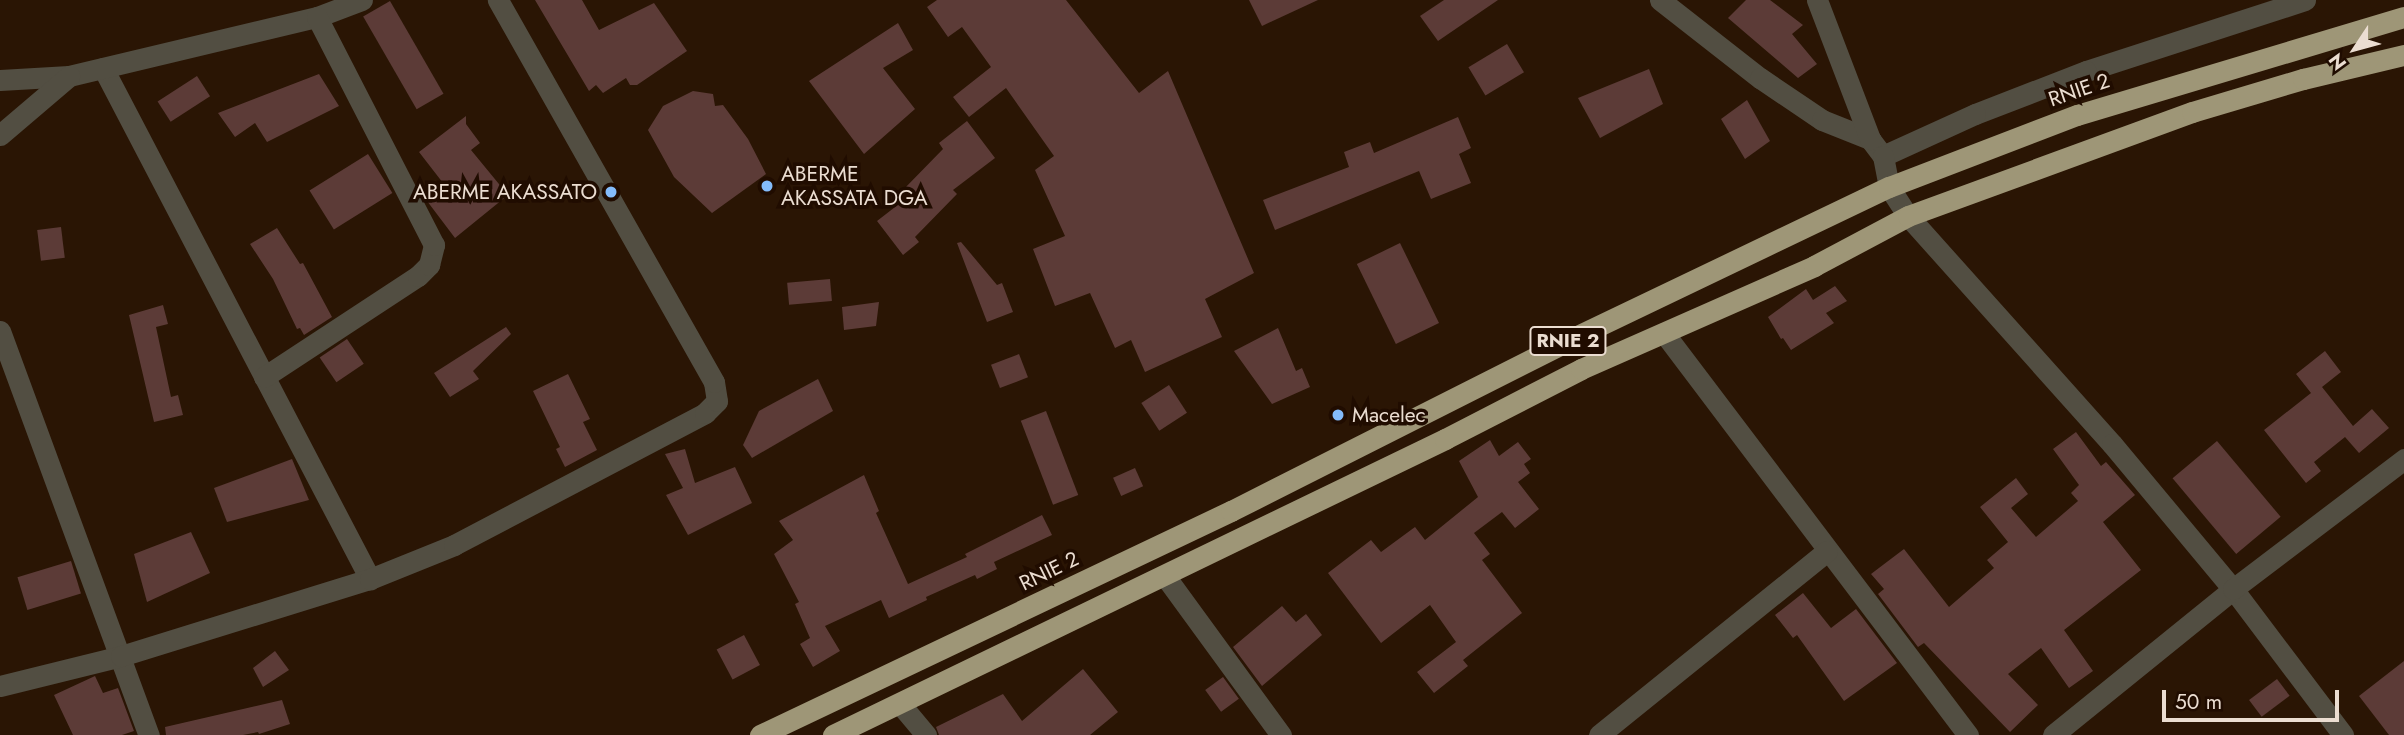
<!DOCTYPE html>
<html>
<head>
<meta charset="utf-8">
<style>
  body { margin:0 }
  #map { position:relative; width:2404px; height:735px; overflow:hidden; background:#2a1504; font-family:Jost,sans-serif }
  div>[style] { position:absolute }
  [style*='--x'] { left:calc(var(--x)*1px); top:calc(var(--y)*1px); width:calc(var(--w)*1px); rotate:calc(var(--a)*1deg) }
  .building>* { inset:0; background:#5c3b37; transform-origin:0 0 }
  .minor>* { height:21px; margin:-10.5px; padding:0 10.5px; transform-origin:10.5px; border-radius:10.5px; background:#524e42 }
  .highway>* { height:21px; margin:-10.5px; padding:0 10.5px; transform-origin:10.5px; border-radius:10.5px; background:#9e9677 }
  .dots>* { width:19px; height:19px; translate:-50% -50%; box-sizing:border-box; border:4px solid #200c00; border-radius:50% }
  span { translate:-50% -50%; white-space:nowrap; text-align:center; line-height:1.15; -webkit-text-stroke:7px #200c00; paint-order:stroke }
  .shield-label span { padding:2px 5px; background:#200c00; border:2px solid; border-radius:5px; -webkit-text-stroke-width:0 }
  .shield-label { font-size:19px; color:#ebddd1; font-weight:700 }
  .street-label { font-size:21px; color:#ebddd1 }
  .poi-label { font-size:21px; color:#ebddd1 }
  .left { translate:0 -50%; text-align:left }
  .right { translate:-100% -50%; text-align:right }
  .north { position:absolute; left:2320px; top:14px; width:70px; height:70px; -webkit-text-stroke:5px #200c00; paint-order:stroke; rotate:234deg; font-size:19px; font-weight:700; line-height:28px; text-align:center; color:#ebddd1 }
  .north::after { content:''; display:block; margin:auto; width:24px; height:32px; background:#ebddd1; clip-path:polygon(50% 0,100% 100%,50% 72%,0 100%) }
  .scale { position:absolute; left:2162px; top:690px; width:177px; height:32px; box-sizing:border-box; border:4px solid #ebddd1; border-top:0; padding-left:9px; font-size:21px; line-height:24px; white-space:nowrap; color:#ebddd1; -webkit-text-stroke:5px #200c00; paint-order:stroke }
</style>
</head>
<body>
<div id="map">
  <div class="building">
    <i style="clip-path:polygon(535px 0,582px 0,599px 30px,654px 3px,687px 51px,637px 85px,630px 85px,626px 78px,603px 93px,596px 85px,589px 91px)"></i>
    <i style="clip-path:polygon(937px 0,1066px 0,1139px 93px,1168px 71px,1254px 273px,1205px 299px,1222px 337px,1145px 372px,1131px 340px,1115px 348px,1090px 293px,1055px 306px,1033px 249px,1065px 236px,1035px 170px,1054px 156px,1006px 88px,969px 117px,953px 97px,991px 67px,962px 27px,948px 37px,927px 7px)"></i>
    <i style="clip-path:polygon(1249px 0,1318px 0,1262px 26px)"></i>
    <i style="clip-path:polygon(1444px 0,1498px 0,1438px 41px,1420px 16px)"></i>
    <i style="clip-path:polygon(1746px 0,1770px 0,1803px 25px,1792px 34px,1817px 64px,1798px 78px,1728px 18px)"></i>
    <i style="left:390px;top:1px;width:107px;height:31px;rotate:60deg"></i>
    <i style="clip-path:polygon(898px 23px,913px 50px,883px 68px,915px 109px,864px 154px,809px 81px)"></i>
    <i style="left:1507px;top:44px;width:33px;height:45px;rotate:59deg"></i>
    <i style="clip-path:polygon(1649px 69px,1663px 104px,1600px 138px,1578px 98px)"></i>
    <i style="clip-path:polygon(319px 74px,339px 106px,267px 142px,255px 123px,235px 137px,218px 113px)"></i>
    <i style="left:197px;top:76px;width:24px;height:47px;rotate:57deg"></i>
    <i style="clip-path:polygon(693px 91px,713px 94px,715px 106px,723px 105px,748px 139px,766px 174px,712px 213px,674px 177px,648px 130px,663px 106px)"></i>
    <i style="clip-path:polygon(1747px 100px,1770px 141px,1745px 159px,1721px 119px)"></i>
    <i style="clip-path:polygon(466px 116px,466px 124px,480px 143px,471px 150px,508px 195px,455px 238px,424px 197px,443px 183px,419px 152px)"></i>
    <i style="clip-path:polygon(1458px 117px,1471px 148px,1459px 154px,1471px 183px,1431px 199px,1419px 171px,1275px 230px,1263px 200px,1349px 167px,1344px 152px,1370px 142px,1374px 153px)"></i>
    <i style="clip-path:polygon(967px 121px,995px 158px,953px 190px,957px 194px,915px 237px,919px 242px,903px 255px,877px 221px,908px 197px,902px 191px,943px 149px,939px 143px)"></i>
    <i style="left:368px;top:154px;width:46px;height:69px;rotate:58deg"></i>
    <i style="left:61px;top:227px;width:31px;height:24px;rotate:83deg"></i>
    <i style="clip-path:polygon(277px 228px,300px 264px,303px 263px,332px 317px,304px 335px,300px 328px,297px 329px,273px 279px,250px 244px)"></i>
    <i style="clip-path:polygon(961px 242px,997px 285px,1002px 283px,1013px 312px,987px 322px,957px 243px)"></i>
    <i style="left:1400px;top:243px;width:89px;height:48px;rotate:64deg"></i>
    <i style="left:830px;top:279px;width:22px;height:43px;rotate:85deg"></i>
    <i style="clip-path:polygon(1835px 286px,1847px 301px,1826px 313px,1834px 323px,1791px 350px,1783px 338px,1781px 339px,1768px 317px,1806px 289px,1813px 300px)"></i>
    <i style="clip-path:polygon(879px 302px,876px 326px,844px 330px,842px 307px)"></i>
    <i style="clip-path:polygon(163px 305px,168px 324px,156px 327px,171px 397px,178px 395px,183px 415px,154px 422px,129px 315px)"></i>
    <i style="clip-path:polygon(506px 327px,511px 334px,473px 371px,479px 379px,450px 397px,434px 373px)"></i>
    <i style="clip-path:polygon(1278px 328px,1296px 371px,1302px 368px,1310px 387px,1272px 404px,1234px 351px)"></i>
    <i style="left:347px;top:339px;width:30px;height:33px;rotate:56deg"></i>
    <i style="clip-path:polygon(2325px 351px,2341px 372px,2322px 387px,2353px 426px,2372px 409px,2389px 428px,2359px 453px,2345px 437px,2314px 462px,2321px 471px,2306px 483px,2264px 430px,2311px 393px,2296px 374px)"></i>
    <i style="left:1019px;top:354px;width:25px;height:30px;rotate:69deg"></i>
    <i style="clip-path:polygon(568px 374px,590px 419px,583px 422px,597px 450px,565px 467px,556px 449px,560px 447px,533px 391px)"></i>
    <i style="clip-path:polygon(818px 379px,833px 411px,752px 458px,743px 445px,759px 411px)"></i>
    <i style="left:1169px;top:385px;width:33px;height:33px;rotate:57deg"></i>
    <i style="left:1046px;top:411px;width:90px;height:27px;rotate:69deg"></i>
    <i style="clip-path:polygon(2076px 432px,2101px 466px,2106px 462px,2135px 495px,2103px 522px,2141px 570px,2064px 630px,2093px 671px,2069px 688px,2041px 648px,2008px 674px,2038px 705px,2010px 732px,1924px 643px,1918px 647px,1878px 594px,1884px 589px,1871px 574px,1904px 549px,1949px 607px,1994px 568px,1987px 560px,2008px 542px,1980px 507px,2016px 478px,2028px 494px,2011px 508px,2036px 537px,2078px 501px,2071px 493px,2079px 485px,2053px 449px)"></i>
    <i style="clip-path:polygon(1490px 440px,1499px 456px,1518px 442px,1531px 459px,1524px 464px,1530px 473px,1518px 482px,1539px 509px,1515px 528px,1502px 512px,1474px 533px,1490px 554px,1482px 560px,1522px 613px,1463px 660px,1468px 666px,1434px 693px,1417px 672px,1456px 642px,1430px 605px,1381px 643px,1328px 573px,1371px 540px,1381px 552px,1415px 527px,1425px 540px,1478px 497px,1459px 461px)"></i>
    <i style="left:2217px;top:441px;width:99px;height:58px;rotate:50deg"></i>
    <i style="clip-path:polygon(685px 449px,695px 483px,735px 467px,752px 503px,688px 535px,666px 495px,683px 488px,665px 454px)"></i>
    <i style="clip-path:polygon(292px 459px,309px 500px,227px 522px,214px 488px)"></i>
    <i style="left:1135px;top:468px;width:20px;height:24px;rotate:66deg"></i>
    <i style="clip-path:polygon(864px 475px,879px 511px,876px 513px,908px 584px,967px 557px,965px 554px,1042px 515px,1052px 535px,994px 562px,997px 569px,977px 579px,975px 575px,926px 597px,927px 600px,889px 618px,881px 600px,825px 626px,840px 651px,813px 667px,800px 644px,810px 638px,795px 604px,799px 602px,774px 554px,793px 540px,779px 521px)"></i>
    <i style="clip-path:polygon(191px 532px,210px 573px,147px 602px,134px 554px)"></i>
    <i style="left:71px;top:561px;width:34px;height:56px;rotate:73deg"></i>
    <i style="clip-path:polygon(1803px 593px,1831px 628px,1856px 609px,1897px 663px,1844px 701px,1797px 635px,1793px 638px,1775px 615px)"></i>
    <i style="clip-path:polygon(1282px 606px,1296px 622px,1306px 614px,1322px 635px,1262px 686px,1233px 647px)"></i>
    <i style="left:744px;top:635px;width:34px;height:31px;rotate:62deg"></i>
    <i style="clip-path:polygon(275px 651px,289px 670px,263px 687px,253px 668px)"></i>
    <i style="clip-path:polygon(2404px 661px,2404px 735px,2389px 735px,2359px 696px)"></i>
    <i style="clip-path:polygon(1083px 669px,1118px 712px,1090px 735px,939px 735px,936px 727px,1003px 694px,1022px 721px)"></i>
    <i style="clip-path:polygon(95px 676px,103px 693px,118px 688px,134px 731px,122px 735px,73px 735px,54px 695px)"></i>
    <i style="left:1223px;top:677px;width:27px;height:22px;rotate:54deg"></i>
    <i style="left:2277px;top:679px;width:21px;height:35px;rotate:53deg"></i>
    <i style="clip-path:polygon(282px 700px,290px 724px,259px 734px,258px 732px,243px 735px,166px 735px,165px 727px)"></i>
  </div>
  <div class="minor">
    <i style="--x:1660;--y:0;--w:127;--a:38"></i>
    <i style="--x:1760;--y:78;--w:75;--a:34.1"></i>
    <i style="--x:1822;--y:120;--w:52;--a:21.6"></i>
    <i style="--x:1870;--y:139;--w:21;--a:53"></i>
    <i style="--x:1817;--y:0;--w:149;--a:69.1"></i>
    <i style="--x:2305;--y:0;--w:230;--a:162"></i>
    <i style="--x:2086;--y:71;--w:119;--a:158.8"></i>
    <i style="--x:1975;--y:114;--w:101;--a:155.5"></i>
    <i style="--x:1883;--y:156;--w:32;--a:79"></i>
    <i style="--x:1889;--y:187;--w:35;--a:57"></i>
    <i style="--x:1908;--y:216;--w:306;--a:48.2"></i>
    <i style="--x:2112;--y:444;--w:189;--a:50.2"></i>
    <i style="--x:2233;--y:589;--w:183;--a:53"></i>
    <i style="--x:103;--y:68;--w:577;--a:62.41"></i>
    <i style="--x:0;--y:80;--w:69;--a:-3.3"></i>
    <i style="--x:69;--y:76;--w:255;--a:-13.4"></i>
    <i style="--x:317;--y:17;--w:48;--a:-20.7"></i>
    <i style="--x:0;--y:135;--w:91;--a:-40.5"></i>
    <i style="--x:0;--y:331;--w:431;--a:69.8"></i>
    <i style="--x:1664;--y:333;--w:504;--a:52.9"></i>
    <i style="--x:264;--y:377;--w:184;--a:-33.3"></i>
    <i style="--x:418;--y:276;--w:16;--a:-45"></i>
    <i style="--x:429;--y:265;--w:21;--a:-76"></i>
    <i style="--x:434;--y:245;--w:256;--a:-117.2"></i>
    <i style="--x:1165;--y:576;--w:197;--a:53.9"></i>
    <i style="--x:0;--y:686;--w:125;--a:-13.9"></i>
    <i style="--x:121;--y:656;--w:261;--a:-17.2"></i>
    <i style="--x:370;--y:579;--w:91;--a:-22"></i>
    <i style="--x:454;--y:545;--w:284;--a:-27.7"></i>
    <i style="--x:705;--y:413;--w:17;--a:-45"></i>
    <i style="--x:717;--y:401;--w:19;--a:-99"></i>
    <i style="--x:714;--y:382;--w:439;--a:-119.5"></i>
    <i style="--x:901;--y:705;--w:39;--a:50"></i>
    <i style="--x:1599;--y:735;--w:293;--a:-38.9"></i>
    <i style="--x:2053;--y:735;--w:232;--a:-39"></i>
    <i style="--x:2233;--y:589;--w:215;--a:-37.2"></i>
  </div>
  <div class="highway">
    <i style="--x:760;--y:735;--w:522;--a:-25.44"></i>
    <i style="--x:1231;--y:511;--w:377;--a:-26.8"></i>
    <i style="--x:1567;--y:341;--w:357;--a:-25.6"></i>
    <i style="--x:1889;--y:187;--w:201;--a:-21"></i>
    <i style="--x:2077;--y:115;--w:341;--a:-16.7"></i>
    <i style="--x:833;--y:735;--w:680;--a:-25.81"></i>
    <i style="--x:1445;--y:439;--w:153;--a:-27.2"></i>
    <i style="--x:1581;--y:369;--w:255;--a:-23.8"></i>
    <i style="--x:1814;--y:266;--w:106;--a:-28"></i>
    <i style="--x:1908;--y:216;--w:302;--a:-20.1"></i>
    <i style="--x:2192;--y:112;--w:116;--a:-16.6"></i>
    <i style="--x:2303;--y:79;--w:104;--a:-13.4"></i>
  </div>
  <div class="dots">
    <i style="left:767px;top:186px;background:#84bcfb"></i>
    <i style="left:611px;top:192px;background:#84bcfb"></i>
    <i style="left:1338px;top:415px;background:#84bcfb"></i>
  </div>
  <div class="shield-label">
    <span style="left:1568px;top:341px">RNIE 2</span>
  </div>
  <div class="street-label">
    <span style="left:2079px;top:90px;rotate:-19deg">RNIE 2</span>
    <span style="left:1049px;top:571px;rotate:-26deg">RNIE 2</span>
  </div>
  <div class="poi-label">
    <span class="left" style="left:781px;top:186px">ABERME<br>AKASSATA DGA</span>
    <span class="right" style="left:597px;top:192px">ABERME AKASSATO</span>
    <span class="left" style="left:1352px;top:415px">Macelec</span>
  </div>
  <div class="north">N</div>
  <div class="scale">50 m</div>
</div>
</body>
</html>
